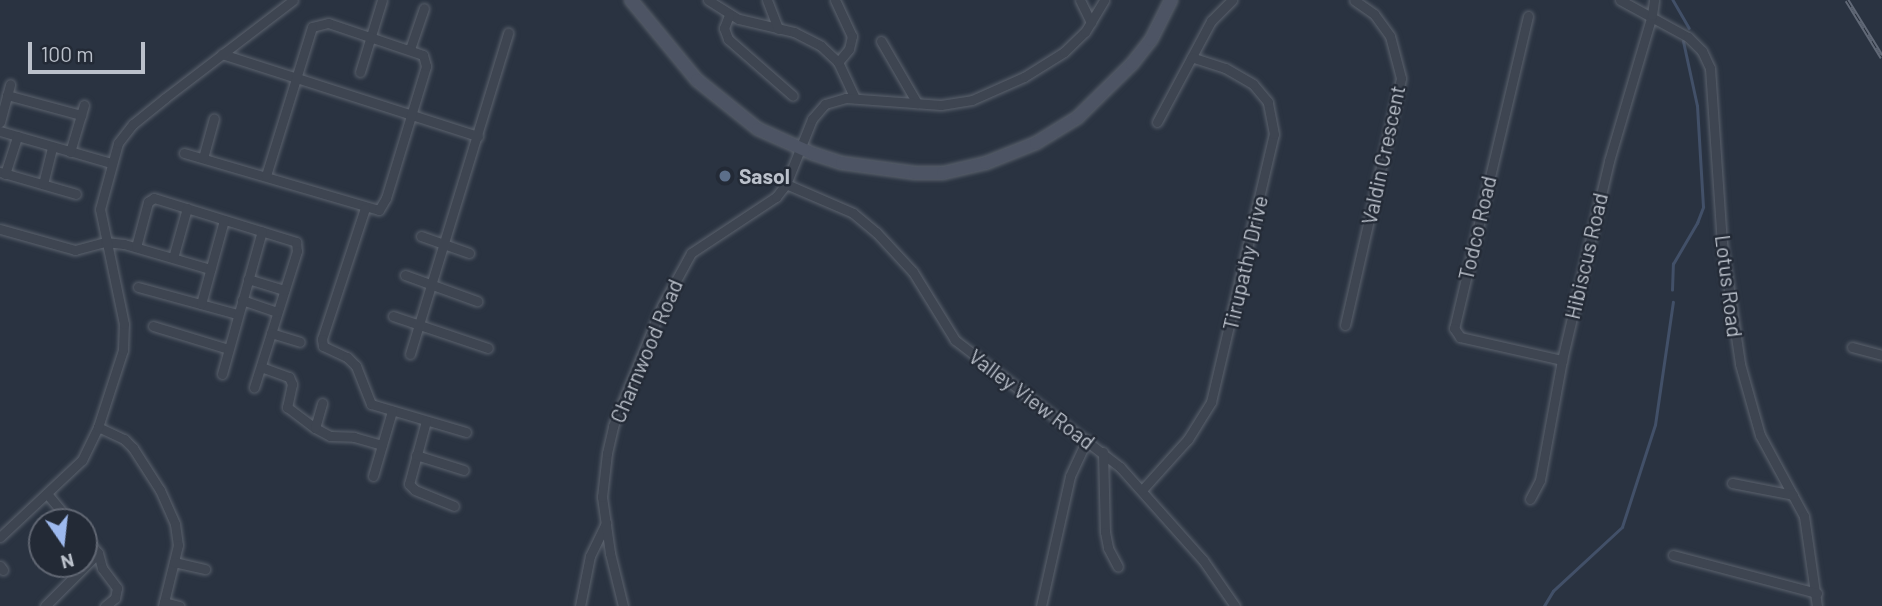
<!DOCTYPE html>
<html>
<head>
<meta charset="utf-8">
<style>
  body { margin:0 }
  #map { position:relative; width:1882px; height:606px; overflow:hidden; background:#2a3341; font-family:Barlow,sans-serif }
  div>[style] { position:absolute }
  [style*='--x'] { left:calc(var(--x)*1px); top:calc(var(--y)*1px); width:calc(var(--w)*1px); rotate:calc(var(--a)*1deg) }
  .stream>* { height:2.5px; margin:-1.25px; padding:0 1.25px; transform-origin:1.25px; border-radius:1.25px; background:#425068 }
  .roads { filter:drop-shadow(0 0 2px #5c636e) drop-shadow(0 0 2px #5c636e) }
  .street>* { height:9px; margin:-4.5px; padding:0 4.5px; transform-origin:4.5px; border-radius:4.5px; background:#3e4551 }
  .secondary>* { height:12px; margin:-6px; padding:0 6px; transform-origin:6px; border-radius:6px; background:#4d5464 }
  .rail>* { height:5px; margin-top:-2.5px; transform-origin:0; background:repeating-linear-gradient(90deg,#232a36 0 8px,#616977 0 16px); box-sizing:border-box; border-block:2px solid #616977 }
  .dots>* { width:19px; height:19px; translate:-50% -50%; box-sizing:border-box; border:4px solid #232a36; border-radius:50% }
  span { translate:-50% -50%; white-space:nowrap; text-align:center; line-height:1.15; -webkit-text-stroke:5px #232a36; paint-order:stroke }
  .street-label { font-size:21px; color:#bbc1cb }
  .poi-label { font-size:21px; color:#bbc1cb; font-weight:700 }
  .left { translate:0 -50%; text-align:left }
  .north { position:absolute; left:28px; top:508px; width:70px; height:70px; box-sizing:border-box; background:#232a36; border:2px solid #606672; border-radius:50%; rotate:166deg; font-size:19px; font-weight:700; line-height:28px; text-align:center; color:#bbc1cb }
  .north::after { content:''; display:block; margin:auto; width:24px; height:32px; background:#9db9ee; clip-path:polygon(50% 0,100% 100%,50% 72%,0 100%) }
  .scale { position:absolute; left:28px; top:42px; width:117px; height:32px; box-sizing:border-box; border:4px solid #bbc1cb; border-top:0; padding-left:9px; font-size:21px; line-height:24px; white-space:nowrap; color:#bbc1cb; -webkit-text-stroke:5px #232a36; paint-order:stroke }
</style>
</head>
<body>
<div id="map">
  <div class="stream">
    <i style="--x:1673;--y:0;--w:32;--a:60"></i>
    <i style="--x:1672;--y:290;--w:26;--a:-88"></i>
    <i style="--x:1673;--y:264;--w:48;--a:-59.7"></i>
    <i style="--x:1697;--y:223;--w:17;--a:-69"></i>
    <i style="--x:1703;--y:207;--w:101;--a:-93.4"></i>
    <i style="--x:1697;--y:106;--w:66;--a:-102.2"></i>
    <i style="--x:1544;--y:606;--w:17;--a:-59"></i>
    <i style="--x:1553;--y:591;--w:94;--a:-42.8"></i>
    <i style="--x:1622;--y:527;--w:107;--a:-72.1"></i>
    <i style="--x:1655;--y:425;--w:124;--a:-81.7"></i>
  </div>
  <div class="roads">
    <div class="street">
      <i style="--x:708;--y:0;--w:36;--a:32"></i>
      <i style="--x:739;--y:19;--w:57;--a:13.3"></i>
      <i style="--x:794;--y:32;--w:30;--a:27"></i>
      <i style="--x:821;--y:46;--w:23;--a:43"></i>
      <i style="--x:838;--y:62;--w:40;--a:65"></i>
      <i style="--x:767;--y:0;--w:31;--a:69"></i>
      <i style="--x:835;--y:0;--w:40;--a:65"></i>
      <i style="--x:852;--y:36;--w:13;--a:103"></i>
      <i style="--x:849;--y:49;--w:17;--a:130"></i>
      <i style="--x:1080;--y:0;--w:25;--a:64"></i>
      <i style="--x:1620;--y:0;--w:77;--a:28.6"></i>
      <i style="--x:1688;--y:37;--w:20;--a:45"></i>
      <i style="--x:1702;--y:51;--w:19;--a:65"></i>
      <i style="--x:1710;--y:68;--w:175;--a:86.1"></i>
      <i style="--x:1722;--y:243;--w:122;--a:81.5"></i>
      <i style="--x:1740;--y:364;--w:74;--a:74.3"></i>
      <i style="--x:1760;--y:435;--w:92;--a:61.5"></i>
      <i style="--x:1804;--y:516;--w:91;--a:81.8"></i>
      <i style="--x:729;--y:15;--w:14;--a:111"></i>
      <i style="--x:724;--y:28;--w:12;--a:70"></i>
      <i style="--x:728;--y:39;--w:86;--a:41.2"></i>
      <i style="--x:1528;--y:16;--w:321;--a:103.3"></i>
      <i style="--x:1454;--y:328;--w:11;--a:56"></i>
      <i style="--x:1460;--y:337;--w:105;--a:12.7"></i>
      <i style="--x:881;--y:41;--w:72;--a:59.9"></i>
      <i style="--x:410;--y:49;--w:43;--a:-71.1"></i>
      <i style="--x:222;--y:54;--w:269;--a:17.8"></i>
      <i style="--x:360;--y:72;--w:75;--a:-73"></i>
      <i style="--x:7;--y:95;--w:77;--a:15.1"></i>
      <i style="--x:0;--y:122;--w:39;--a:-75"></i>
      <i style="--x:1157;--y:122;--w:115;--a:-61.9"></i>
      <i style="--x:1211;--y:21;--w:30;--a:-45"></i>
      <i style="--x:0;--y:131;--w:116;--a:16.1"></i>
      <i style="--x:70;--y:152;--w:49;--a:-73.4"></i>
      <i style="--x:184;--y:153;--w:203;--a:16.3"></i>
      <i style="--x:379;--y:210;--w:14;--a:-60"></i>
      <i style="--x:386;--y:198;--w:138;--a:-73.1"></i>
      <i style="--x:426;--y:66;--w:11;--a:-105"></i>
      <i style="--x:423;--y:55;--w:100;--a:-161.4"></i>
      <i style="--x:328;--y:23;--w:16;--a:166"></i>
      <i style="--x:312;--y:27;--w:156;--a:107.2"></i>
      <i style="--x:203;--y:158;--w:41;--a:-74.6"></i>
      <i style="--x:0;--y:172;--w:79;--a:16.1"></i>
      <i style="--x:5;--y:174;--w:40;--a:-72"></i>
      <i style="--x:43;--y:184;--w:38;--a:-76"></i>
      <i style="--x:786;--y:184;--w:73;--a:23.4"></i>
      <i style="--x:853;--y:213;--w:30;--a:40"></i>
      <i style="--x:876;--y:232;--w:54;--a:47.2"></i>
      <i style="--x:913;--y:272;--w:80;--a:58.3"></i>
      <i style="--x:955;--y:340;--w:208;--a:37.6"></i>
      <i style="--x:1120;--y:467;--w:125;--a:48.3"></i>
      <i style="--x:1203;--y:560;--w:56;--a:55.2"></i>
      <i style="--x:365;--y:208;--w:138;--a:108.2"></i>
      <i style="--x:322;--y:339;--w:7;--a:82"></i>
      <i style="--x:323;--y:346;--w:26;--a:25"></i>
      <i style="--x:347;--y:357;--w:13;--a:45"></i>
      <i style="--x:356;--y:366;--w:41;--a:68.5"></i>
      <i style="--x:371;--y:404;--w:99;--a:16.4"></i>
      <i style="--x:0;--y:229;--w:78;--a:15.6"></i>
      <i style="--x:75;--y:250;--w:31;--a:-15"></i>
      <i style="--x:105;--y:242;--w:19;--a:6"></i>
      <i style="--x:124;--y:244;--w:90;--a:16.2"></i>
      <i style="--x:421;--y:236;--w:51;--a:19.5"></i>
      <i style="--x:136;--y:247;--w:47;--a:-75.1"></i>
      <i style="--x:148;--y:202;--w:7;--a:-34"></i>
      <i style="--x:154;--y:198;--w:149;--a:17.2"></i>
      <i style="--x:296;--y:242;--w:9;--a:84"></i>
      <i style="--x:297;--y:251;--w:143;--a:107.5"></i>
      <i style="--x:173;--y:258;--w:52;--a:-74.4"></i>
      <i style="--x:405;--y:275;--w:77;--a:19.9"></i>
      <i style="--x:248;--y:279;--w:38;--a:17"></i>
      <i style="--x:138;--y:287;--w:103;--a:15.3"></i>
      <i style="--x:242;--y:300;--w:37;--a:19"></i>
      <i style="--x:201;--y:304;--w:87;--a:-74.7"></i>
      <i style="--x:393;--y:316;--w:100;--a:18.6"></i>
      <i style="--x:1345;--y:325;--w:253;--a:-77.2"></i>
      <i style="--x:1401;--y:78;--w:43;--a:-104.7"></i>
      <i style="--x:1390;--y:36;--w:27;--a:-126"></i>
      <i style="--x:1374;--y:14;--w:24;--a:-145"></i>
      <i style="--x:153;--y:326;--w:78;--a:17"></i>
      <i style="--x:271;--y:333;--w:30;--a:17"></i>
      <i style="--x:1852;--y:347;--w:31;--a:15"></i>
      <i style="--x:410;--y:354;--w:336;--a:-73"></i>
      <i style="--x:261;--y:367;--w:30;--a:20"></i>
      <i style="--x:289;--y:377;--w:8;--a:67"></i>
      <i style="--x:292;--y:384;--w:24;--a:102"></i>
      <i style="--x:287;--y:407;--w:35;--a:37"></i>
      <i style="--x:315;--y:428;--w:17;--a:28"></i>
      <i style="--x:330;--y:436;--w:24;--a:2"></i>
      <i style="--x:354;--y:437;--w:29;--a:16"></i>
      <i style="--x:222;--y:374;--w:148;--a:-74.4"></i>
      <i style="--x:426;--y:421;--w:65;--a:105.1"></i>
      <i style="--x:409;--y:484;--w:8;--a:45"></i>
      <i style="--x:415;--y:490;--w:42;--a:22.3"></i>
      <i style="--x:98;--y:427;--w:29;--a:25"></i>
      <i style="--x:124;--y:439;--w:13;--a:45"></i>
      <i style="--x:133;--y:448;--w:50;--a:57.3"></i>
      <i style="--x:160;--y:490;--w:37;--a:66"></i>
      <i style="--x:175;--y:524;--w:21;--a:82"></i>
      <i style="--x:178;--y:545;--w:63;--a:103.8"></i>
      <i style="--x:315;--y:428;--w:26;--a:-74"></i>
      <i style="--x:1103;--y:452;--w:80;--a:88.6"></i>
      <i style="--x:1105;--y:532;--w:16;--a:79"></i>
      <i style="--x:1108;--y:548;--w:21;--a:62"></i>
      <i style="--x:416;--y:455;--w:50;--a:17.4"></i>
      <i style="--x:373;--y:476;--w:68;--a:-73.7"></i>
      <i style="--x:1732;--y:483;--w:62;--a:11.1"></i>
      <i style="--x:1142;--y:490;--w:69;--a:-48"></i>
      <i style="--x:1188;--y:439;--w:44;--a:-58.1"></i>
      <i style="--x:1211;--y:402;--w:275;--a:-76.8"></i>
      <i style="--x:1274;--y:134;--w:33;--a:-101"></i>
      <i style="--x:1268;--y:102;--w:23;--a:-130"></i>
      <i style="--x:1253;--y:84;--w:32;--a:-150"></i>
      <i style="--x:1225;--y:68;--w:35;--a:-162"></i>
      <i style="--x:48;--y:495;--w:35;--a:50"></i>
      <i style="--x:1530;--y:499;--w:21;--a:-62"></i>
      <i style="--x:1540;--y:480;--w:122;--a:-79.6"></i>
      <i style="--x:1562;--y:360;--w:204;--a:-76.7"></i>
      <i style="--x:1609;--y:161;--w:152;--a:-73.6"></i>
      <i style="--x:1652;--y:15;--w:15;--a:-82"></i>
      <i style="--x:84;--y:536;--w:22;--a:51"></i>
      <i style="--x:98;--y:553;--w:16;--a:75"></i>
      <i style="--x:102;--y:568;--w:25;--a:53"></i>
      <i style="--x:117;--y:588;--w:10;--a:101"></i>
      <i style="--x:115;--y:598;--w:13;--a:141"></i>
      <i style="--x:0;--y:537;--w:112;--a:-43.2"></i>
      <i style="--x:82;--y:460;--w:37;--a:-64"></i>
      <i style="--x:98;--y:427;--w:81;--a:-72"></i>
      <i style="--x:123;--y:350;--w:26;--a:-88"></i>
      <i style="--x:124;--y:324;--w:117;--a:-101.8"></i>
      <i style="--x:100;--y:209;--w:68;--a:-74.7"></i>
      <i style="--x:118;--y:143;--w:24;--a:-52"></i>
      <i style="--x:133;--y:124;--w:41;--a:-39.1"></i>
      <i style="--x:165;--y:98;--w:161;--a:-37.4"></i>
      <i style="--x:1673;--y:555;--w:149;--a:14.8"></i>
      <i style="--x:174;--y:562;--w:32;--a:13"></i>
      <i style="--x:0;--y:566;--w:5;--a:53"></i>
      <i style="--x:164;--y:602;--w:16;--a:15"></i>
      <i style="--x:45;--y:606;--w:75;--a:-45"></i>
      <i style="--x:580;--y:606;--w:51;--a:-78.7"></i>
      <i style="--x:590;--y:556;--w:37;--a:-64"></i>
      <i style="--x:623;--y:606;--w:55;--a:-103.8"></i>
      <i style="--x:610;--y:553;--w:57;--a:-98.1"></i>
      <i style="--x:602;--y:497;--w:44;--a:-83.5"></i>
      <i style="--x:607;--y:453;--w:28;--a:-77"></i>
      <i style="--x:613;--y:426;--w:130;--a:-67.8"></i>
      <i style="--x:662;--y:306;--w:60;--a:-61.3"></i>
      <i style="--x:691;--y:253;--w:102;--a:-33.4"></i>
      <i style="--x:776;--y:197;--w:16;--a:-52"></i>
      <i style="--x:786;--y:184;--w:70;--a:-68.2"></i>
      <i style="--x:812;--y:119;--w:20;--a:-49"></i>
      <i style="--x:825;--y:104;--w:22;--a:-16"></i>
      <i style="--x:846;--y:98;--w:95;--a:4.2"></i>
      <i style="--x:941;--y:105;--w:31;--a:-9"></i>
      <i style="--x:972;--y:100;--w:57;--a:-23.9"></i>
      <i style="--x:1024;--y:77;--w:47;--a:-32"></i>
      <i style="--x:1064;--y:52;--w:29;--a:-44"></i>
      <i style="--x:1085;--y:32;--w:37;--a:-59"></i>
      <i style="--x:1041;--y:606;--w:133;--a:-77.4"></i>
      <i style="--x:1070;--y:476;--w:40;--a:-65"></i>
    </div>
    <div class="secondary">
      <i style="--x:631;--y:0;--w:104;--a:50.5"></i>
      <i style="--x:697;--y:80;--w:78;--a:38.8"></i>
      <i style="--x:758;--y:129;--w:61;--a:24.1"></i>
      <i style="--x:814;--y:154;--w:29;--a:18"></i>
      <i style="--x:842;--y:163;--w:74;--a:7.8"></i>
      <i style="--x:915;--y:173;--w:28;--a:0"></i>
      <i style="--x:943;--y:173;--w:44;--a:-13.1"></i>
      <i style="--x:986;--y:163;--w:54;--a:-21.8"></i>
      <i style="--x:1036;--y:143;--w:48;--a:-31.4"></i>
      <i style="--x:1077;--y:118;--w:77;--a:-44.5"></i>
      <i style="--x:1132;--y:64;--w:31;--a:-52"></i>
      <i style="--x:1151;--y:40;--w:45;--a:-63.4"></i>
    </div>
  </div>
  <div class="rail">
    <i style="--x:1847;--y:0;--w:67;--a:58.4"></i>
  </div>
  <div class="dots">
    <i style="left:725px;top:176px;background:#5c6f8a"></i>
  </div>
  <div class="street-label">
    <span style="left:1383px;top:155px;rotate:-78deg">Valdin Crescent</span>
    <span style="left:1477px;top:228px;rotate:-77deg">Todco Road</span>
    <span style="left:1586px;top:256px;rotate:-77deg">Hibiscus Road</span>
    <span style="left:1245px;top:263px;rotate:-77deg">Tirupathy Drive</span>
    <span style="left:1729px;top:286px;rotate:83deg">Lotus Road</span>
    <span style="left:646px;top:351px;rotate:-67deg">Charnwood Road</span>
    <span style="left:1032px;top:399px;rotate:37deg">Valley View Road</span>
  </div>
  <div class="poi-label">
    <span class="left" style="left:739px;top:176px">Sasol</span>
  </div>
  <div class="north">N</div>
  <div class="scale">100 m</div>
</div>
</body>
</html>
